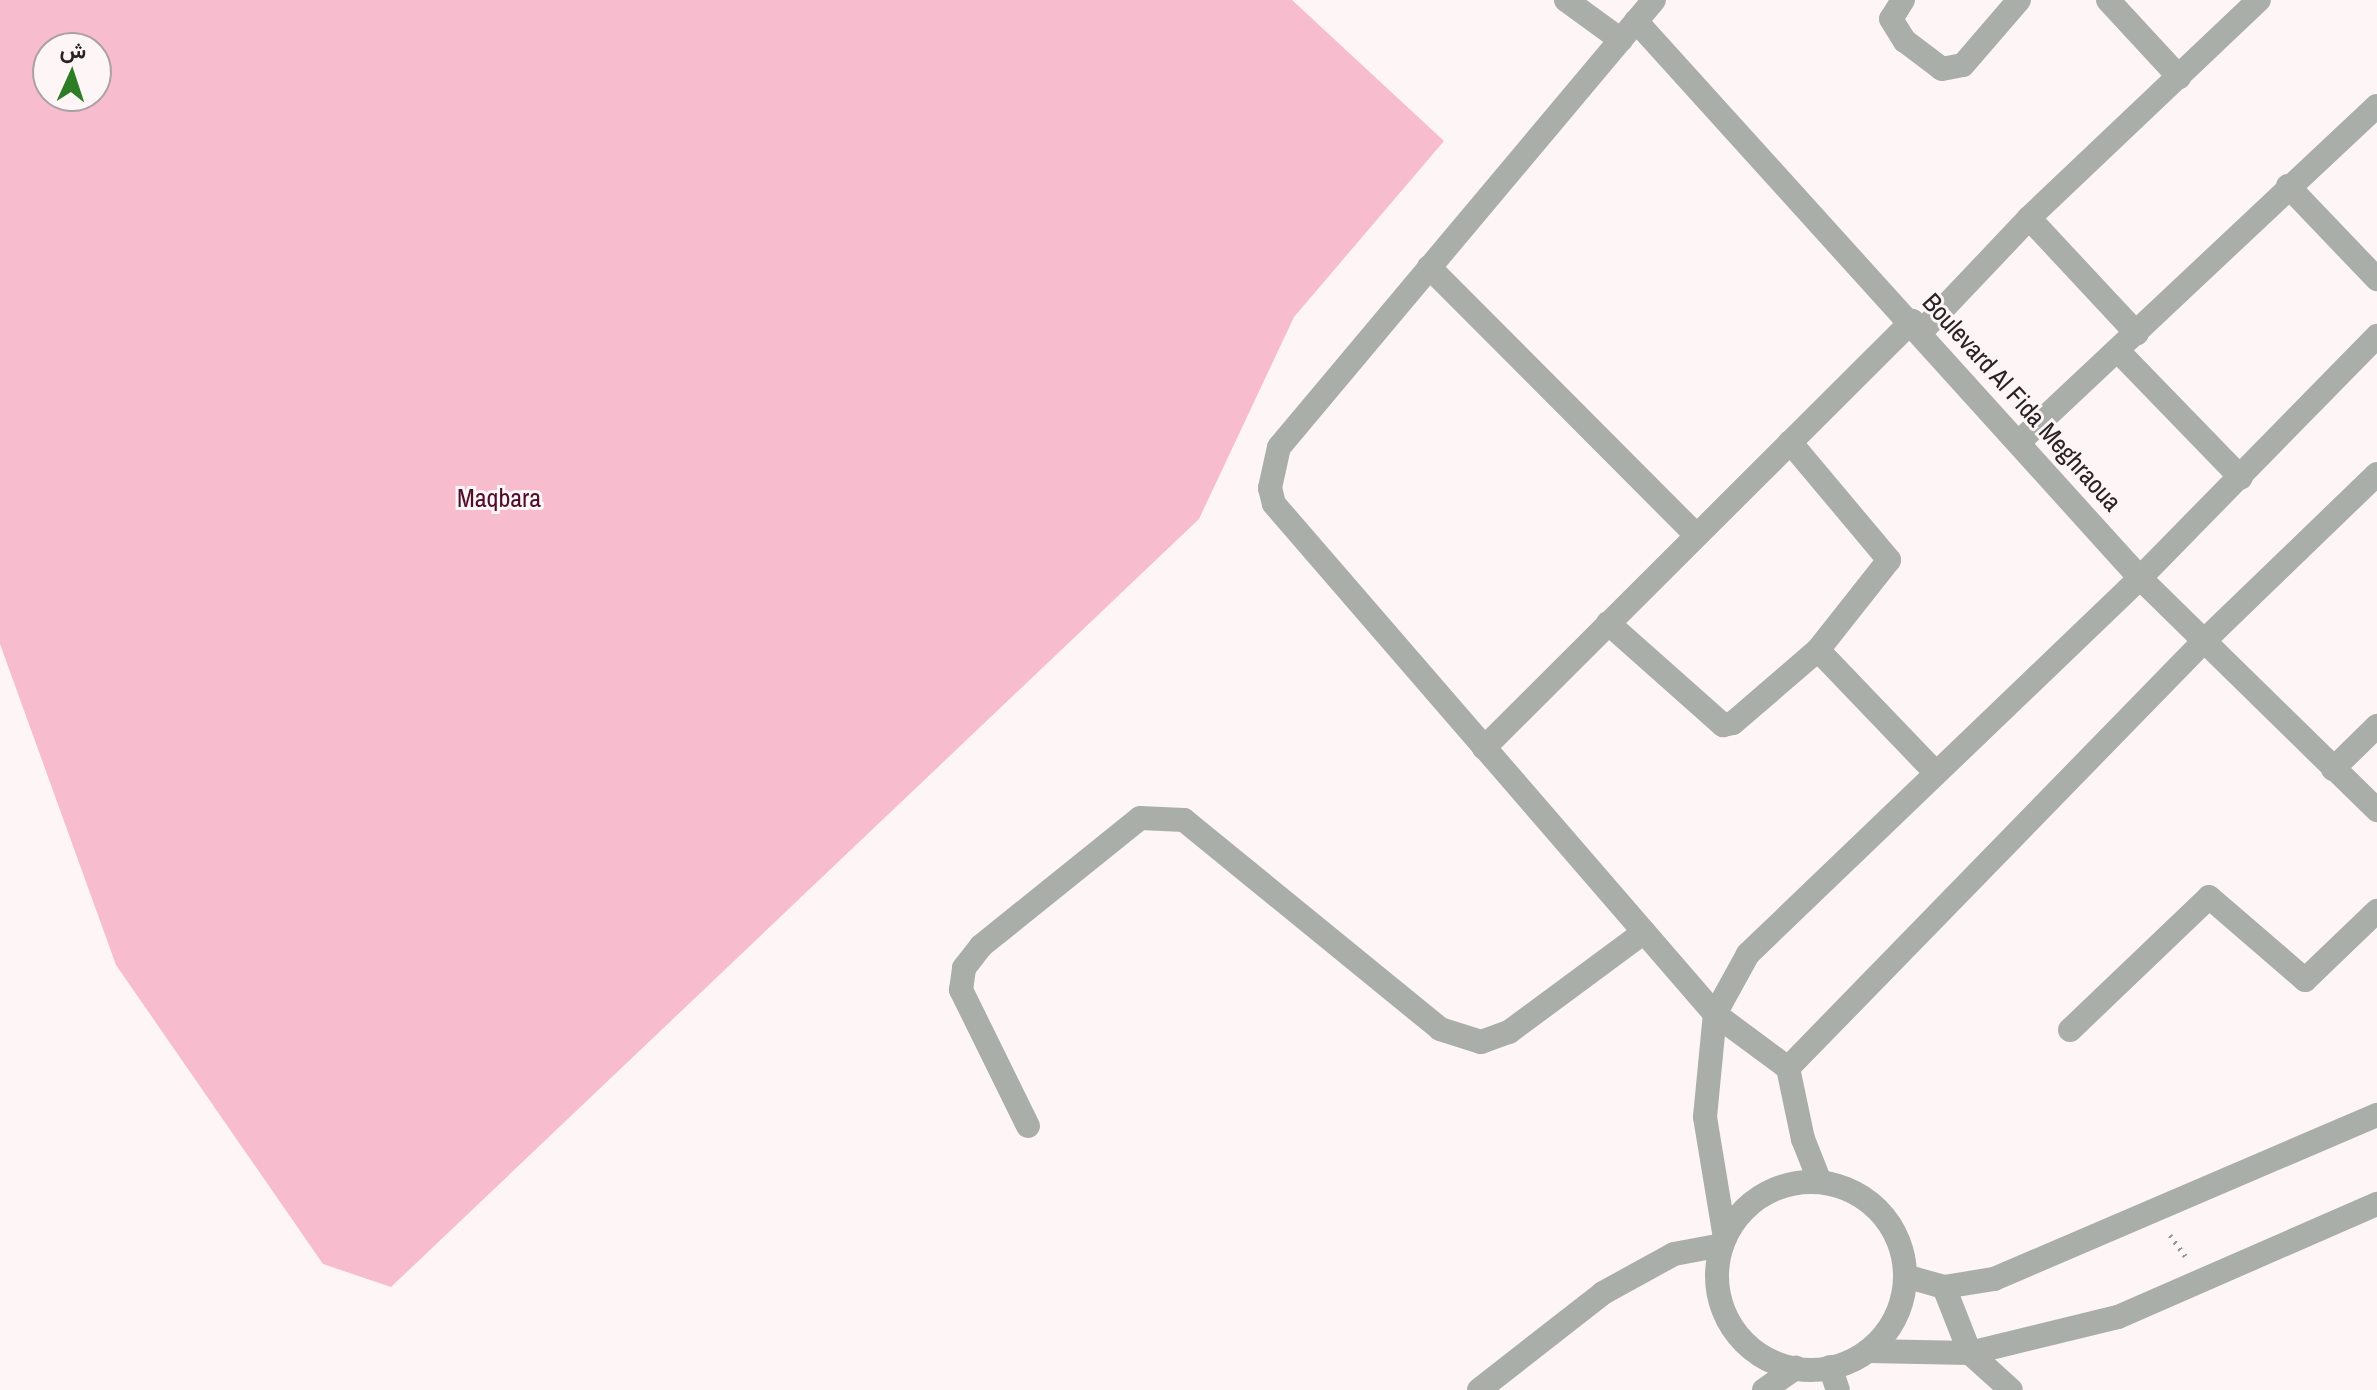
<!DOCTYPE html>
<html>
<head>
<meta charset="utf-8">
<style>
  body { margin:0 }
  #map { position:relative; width:2377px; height:1390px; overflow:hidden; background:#fef5f7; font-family:"Archivo Narrow",Vazirmatn,sans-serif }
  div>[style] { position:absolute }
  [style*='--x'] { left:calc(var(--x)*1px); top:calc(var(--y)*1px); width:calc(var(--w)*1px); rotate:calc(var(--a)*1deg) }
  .green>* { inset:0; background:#f7bdce }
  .path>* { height:5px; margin-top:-2.5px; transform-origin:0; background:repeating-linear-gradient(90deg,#9b9395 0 2px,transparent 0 8px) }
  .minor>* { height:24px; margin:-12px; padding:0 12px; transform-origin:12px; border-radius:12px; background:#a9aea8 }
  .minor>.ring { margin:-12px; padding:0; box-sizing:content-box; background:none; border:24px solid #a9aea8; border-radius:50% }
  span { translate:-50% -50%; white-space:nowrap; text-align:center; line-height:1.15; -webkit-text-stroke:6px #fef5f7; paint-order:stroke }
  .street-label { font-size:26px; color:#2a2325 }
  .park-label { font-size:26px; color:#4f0d2a }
  .north { position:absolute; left:32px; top:32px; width:80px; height:80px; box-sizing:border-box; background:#fef5f7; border:2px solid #a9a1a3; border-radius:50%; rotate:3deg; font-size:22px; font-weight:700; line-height:32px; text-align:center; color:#2a2325 }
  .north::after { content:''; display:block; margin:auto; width:28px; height:36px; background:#2d7d27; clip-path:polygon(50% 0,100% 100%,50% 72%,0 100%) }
</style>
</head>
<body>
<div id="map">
  <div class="green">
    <i style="clip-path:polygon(evenodd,0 0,1292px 0,1444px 141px,1294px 317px,1199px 519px,391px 1287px,323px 1264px,116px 965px,0 644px,0 0,96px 48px,96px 96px,48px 96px,48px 48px,96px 48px)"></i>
  </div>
  <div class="path">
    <i style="--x:2170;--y:1235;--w:26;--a:54"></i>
  </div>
  <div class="minor">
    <i style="--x:1566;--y:0;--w:68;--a:36"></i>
    <i style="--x:1654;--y:0;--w:583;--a:129.99"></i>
    <i style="--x:1279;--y:447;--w:42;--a:102.4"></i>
    <i style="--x:1270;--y:488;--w:16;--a:76"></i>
    <i style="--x:1274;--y:504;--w:674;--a:49.15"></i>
    <i style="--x:1715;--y:1014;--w:91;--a:36.5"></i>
    <i style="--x:1788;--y:1068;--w:73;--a:78.1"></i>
    <i style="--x:1803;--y:1139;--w:46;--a:68.4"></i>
    <i style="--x:1903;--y:0;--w:22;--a:122"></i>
    <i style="--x:1891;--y:19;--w:26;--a:58"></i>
    <i style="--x:1905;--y:41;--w:46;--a:37.1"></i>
    <i style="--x:1942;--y:69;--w:21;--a:-11"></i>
    <i style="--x:1963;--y:65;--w:86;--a:-49.3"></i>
    <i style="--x:2108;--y:0;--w:105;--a:47.3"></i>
    <i style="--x:1636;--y:21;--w:751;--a:47.86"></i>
    <i style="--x:2140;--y:578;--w:332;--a:44.4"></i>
    <i style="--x:2288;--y:186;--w:129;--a:46.3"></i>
    <i style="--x:2029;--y:218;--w:158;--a:47"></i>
    <i style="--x:1429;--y:267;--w:377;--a:45.1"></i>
    <i style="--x:1921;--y:332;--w:157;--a:-46.5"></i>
    <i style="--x:2029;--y:218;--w:317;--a:-43.5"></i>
    <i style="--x:2119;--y:352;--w:175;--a:45.9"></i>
    <i style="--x:2021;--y:440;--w:488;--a:-43.2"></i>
    <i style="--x:1790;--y:442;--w:154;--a:50"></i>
    <i style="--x:1889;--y:560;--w:115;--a:128.3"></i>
    <i style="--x:1818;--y:650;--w:168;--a:46.2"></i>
    <i style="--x:1608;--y:623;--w:154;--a:41.6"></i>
    <i style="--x:1723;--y:725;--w:10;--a:-11"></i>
    <i style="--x:1733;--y:723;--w:112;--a:-40.7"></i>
    <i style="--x:1484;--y:748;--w:605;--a:-44.93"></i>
    <i style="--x:2333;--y:769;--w:62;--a:-44.3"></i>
    <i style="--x:2070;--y:1030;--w:192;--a:-43.7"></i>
    <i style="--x:2209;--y:897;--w:127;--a:40.8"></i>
    <i style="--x:2305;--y:980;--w:100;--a:-43.8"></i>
    <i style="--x:1788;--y:1068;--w:595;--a:-45.75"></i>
    <i style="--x:2203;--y:642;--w:242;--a:-44"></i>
    <i style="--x:1028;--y:1126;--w:152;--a:-116.2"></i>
    <i style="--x:961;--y:990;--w:22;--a:-82"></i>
    <i style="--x:964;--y:968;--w:28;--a:-52"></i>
    <i style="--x:981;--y:946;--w:204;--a:-38.8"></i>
    <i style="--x:1140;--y:818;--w:44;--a:2.6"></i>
    <i style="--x:1184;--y:820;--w:330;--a:39.2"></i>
    <i style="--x:1440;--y:1029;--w:43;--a:17.6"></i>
    <i style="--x:1481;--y:1042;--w:30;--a:-20"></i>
    <i style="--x:1509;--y:1032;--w:168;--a:-36.5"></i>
    <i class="ring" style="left:1717px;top:1182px;width:164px;height:164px"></i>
    <i style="--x:1725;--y:1238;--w:123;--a:-99.4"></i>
    <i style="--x:1705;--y:1117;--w:103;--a:-84.5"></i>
    <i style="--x:1715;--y:1014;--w:68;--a:-61.2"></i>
    <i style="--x:1748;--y:954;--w:543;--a:-43.81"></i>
    <i style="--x:2140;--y:578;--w:339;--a:-45.6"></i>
    <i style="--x:1905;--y:1276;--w:41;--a:15.8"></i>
    <i style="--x:1944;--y:1287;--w:51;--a:-9.1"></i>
    <i style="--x:1994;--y:1279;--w:417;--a:-23.2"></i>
    <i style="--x:1944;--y:1287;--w:71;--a:68.5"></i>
    <i style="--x:1970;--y:1353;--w:55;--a:42.1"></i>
    <i style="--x:1868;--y:1351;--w:102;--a:1.1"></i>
    <i style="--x:1970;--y:1353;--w:152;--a:-13.7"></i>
    <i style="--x:2118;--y:1317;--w:283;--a:-23.6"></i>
    <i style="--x:1830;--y:1367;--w:24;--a:71"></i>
    <i style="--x:1479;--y:1390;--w:157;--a:-38"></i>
    <i style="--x:1603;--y:1293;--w:81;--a:-28.8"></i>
    <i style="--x:1674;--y:1254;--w:49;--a:-10.6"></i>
    <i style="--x:1764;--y:1390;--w:39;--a:-35"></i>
  </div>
  <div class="street-label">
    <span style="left:2022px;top:402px;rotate:48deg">Boulevard Al Fida Meghraoua</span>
  </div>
  <div class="park-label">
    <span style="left:499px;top:498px">Maqbara</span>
  </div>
  <div class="north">ش</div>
</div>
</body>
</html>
